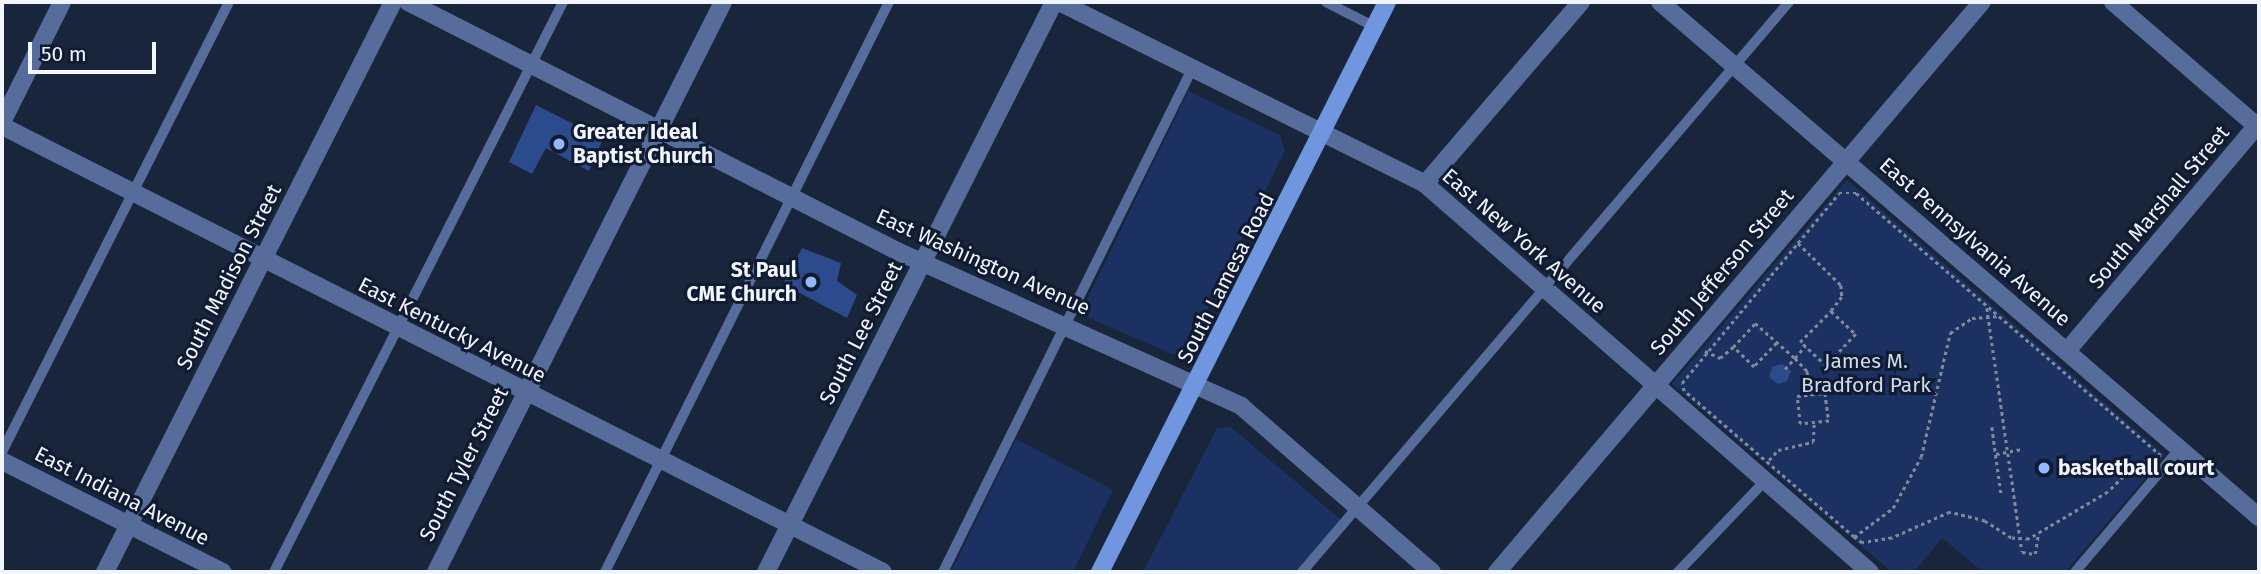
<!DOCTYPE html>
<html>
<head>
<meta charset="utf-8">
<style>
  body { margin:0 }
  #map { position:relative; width:2261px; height:574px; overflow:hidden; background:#19253b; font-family:"Fira Sans",sans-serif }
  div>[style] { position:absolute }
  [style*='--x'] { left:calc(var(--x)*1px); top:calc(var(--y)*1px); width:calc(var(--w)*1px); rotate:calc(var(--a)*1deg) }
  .green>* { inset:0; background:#1a3162 }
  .building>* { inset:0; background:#2c4b8d }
  .path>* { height:2.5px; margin-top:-1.25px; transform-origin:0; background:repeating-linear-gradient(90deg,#828a9a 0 3.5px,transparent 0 7px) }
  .service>* { height:10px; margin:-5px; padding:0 5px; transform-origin:5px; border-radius:5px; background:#566d9c }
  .minor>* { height:18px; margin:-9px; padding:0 9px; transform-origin:9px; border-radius:9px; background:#566d9c }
  .tertiary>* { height:18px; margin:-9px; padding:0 9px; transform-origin:9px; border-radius:9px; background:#566d9c }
  .secondary>* { height:18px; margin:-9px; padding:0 9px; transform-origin:9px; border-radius:9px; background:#7096e0 }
  .dots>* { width:19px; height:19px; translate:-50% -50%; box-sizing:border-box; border:4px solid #101b31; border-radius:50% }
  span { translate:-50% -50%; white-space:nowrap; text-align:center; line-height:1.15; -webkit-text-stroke:6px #101b31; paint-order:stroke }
  .poi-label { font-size:21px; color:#f0f5fe; font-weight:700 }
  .left { translate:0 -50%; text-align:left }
  .right { translate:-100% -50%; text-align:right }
  .street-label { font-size:21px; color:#f0f5fe }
  .park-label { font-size:21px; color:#cfd9ed }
  .frame { position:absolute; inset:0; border:4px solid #f0f5fe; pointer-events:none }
  .scale { position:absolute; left:28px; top:42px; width:128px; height:32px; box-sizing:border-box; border:4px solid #f0f5fe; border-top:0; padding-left:9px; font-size:21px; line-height:24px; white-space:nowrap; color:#f0f5fe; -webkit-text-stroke:5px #101b31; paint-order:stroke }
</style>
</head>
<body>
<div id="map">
  <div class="green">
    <i style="clip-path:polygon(1188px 91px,1280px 135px,1285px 150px,1189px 347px,1174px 355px,1080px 314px)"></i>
    <i style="clip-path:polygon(1847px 180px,2165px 455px,2065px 572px,1983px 572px,1942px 538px,1914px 572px,1892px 572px,1672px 384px)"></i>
    <i style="clip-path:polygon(1231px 427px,1341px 520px,1296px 572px,1143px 572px,1217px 428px)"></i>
    <i style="clip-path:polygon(1016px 439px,1113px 490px,1073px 572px,951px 572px)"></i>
  </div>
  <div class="building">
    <i style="clip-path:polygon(536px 105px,603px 139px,589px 171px,546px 148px,532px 174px,509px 162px)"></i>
    <i style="clip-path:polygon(802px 248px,841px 263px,837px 281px,857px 295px,847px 318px,783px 284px)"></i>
    <i style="clip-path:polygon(1782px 364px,1791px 371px,1787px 381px,1778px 384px,1769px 377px,1772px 367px)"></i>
  </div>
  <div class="path">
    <i style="--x:1839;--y:193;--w:17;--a:0"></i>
    <i style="--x:1856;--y:193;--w:402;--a:40.7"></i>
    <i style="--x:2161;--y:455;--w:30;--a:157"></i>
    <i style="--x:2133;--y:467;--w:35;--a:135"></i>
    <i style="--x:2108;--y:492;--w:92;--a:149.3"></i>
    <i style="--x:2029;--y:539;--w:18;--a:-177"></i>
    <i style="--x:2011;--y:538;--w:31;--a:-147"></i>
    <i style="--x:1985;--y:521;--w:36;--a:-166"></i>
    <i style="--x:1950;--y:512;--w:64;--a:155.9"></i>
    <i style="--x:1892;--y:538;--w:30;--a:171"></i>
    <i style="--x:1862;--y:543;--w:10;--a:-143"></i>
    <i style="--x:1854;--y:537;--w:224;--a:-139.3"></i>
    <i style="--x:1684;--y:391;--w:8;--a:-104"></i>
    <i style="--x:1682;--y:383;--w:246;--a:-50.4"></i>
    <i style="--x:1798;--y:243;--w:60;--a:44.3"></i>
    <i style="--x:1841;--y:285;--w:12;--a:85"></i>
    <i style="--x:1842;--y:297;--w:18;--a:128"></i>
    <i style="--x:1987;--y:308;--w:246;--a:81.8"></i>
    <i style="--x:2022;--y:552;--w:13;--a:9"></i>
    <i style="--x:2035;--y:554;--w:18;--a:-81"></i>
    <i style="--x:1831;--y:311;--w:34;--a:43"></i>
    <i style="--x:1856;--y:334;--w:44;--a:133.2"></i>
    <i style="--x:1826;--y:366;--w:35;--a:-137"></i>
    <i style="--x:1800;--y:342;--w:44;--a:-45"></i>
    <i style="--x:1777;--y:343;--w:33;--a:134"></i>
    <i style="--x:1754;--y:367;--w:29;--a:-136"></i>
    <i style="--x:1733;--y:347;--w:33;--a:-47"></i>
    <i style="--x:1755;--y:323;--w:53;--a:41.2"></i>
    <i style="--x:1795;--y:358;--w:16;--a:-50"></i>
    <i style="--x:1705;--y:351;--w:17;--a:25"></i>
    <i style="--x:1720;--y:358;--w:17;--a:-40"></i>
    <i style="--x:1785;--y:369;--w:15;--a:-48"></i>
    <i style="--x:1795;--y:358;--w:18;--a:47"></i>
    <i style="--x:1807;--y:371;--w:25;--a:78"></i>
    <i style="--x:1825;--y:393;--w:28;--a:82"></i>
    <i style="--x:1829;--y:421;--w:29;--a:174"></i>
    <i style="--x:1800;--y:424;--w:28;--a:-96"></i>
    <i style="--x:1797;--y:396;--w:28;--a:-6"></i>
    <i style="--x:1992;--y:427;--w:67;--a:82.2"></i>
    <i style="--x:1996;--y:454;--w:25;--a:-11"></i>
    <i style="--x:1769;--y:460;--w:13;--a:-48"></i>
    <i style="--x:1778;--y:450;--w:36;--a:-13"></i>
    <i style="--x:1813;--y:442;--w:19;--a:-87"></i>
    <i style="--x:1854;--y:537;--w:49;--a:-36.6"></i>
    <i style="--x:1893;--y:508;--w:58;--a:-61.2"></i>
    <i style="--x:1921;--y:457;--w:127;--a:-76.8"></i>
    <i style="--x:1950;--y:333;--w:27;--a:-34"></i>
    <i style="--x:1972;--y:318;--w:27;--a:-4"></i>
  </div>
  <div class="service">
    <i style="--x:1326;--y:2;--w:55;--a:27"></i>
    <i style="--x:2;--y:452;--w:504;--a:-63.23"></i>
    <i style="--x:274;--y:572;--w:639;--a:-63.11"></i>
    <i style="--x:605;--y:572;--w:637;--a:-63.52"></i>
    <i style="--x:943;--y:572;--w:561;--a:-63.66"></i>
    <i style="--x:1302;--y:572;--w:750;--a:-49.49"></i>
    <i style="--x:1678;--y:572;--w:126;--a:-46.3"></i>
    <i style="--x:2075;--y:572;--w:162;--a:-49.7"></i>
  </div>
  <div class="minor">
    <i style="--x:408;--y:2;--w:551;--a:26.98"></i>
    <i style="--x:899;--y:252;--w:375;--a:24.2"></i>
    <i style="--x:1241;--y:406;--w:253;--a:41"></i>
    <i style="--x:1660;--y:2;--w:790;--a:40.69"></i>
    <i style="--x:2113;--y:2;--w:193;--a:40.8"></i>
    <i style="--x:2;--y:122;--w:134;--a:-63.4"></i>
    <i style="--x:2;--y:126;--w:987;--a:26.85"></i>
    <i style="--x:1425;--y:184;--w:240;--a:-49.4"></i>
    <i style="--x:2067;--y:351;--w:298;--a:-49.9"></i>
    <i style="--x:105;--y:572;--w:639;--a:-63.19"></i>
    <i style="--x:436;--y:572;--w:638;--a:-63.27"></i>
    <i style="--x:766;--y:572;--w:639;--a:-63.19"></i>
    <i style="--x:1497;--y:572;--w:748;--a:-49.61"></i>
  </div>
  <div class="tertiary">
    <i style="--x:1059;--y:2;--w:409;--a:26.4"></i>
    <i style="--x:1425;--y:184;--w:590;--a:41.09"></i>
    <i style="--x:2;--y:461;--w:247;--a:26.7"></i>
  </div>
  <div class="secondary">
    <i style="--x:1100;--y:572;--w:638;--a:-63.27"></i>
  </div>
  <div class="dots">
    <i style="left:559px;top:144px;background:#93b7fd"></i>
    <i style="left:811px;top:282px;background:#93b7fd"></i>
    <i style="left:2044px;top:468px;background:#93b7fd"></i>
  </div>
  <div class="poi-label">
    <span class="left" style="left:573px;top:144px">Greater Ideal<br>Baptist Church</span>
    <span class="right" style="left:797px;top:282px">St Paul<br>CME Church</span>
    <span class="left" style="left:2058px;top:468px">basketball court</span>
  </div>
  <div class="street-label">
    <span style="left:2159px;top:207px;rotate:-50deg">South Marshall Street</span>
    <span style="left:1524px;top:241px;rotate:41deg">East New York Avenue</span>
    <span style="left:1975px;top:242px;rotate:41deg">East Pennsylvania Avenue</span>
    <span style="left:983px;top:262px;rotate:24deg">East Washington Avenue</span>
    <span style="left:1722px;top:272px;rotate:-50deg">South Jefferson Street</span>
    <span style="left:229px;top:277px;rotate:-63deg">South Madison Street</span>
    <span style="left:1226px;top:278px;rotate:-63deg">South Lamesa Road</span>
    <span style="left:452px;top:330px;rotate:27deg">East Kentucky Avenue</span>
    <span style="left:861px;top:333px;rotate:-63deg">South Lee Street</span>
    <span style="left:464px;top:464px;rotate:-63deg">South Tyler Street</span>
    <span style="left:122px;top:496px;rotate:27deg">East Indiana Avenue</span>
  </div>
  <div class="park-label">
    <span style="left:1866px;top:373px">James M.<br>Bradford Park</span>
  </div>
  <div class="frame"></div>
  <div class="scale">50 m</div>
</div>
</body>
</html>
